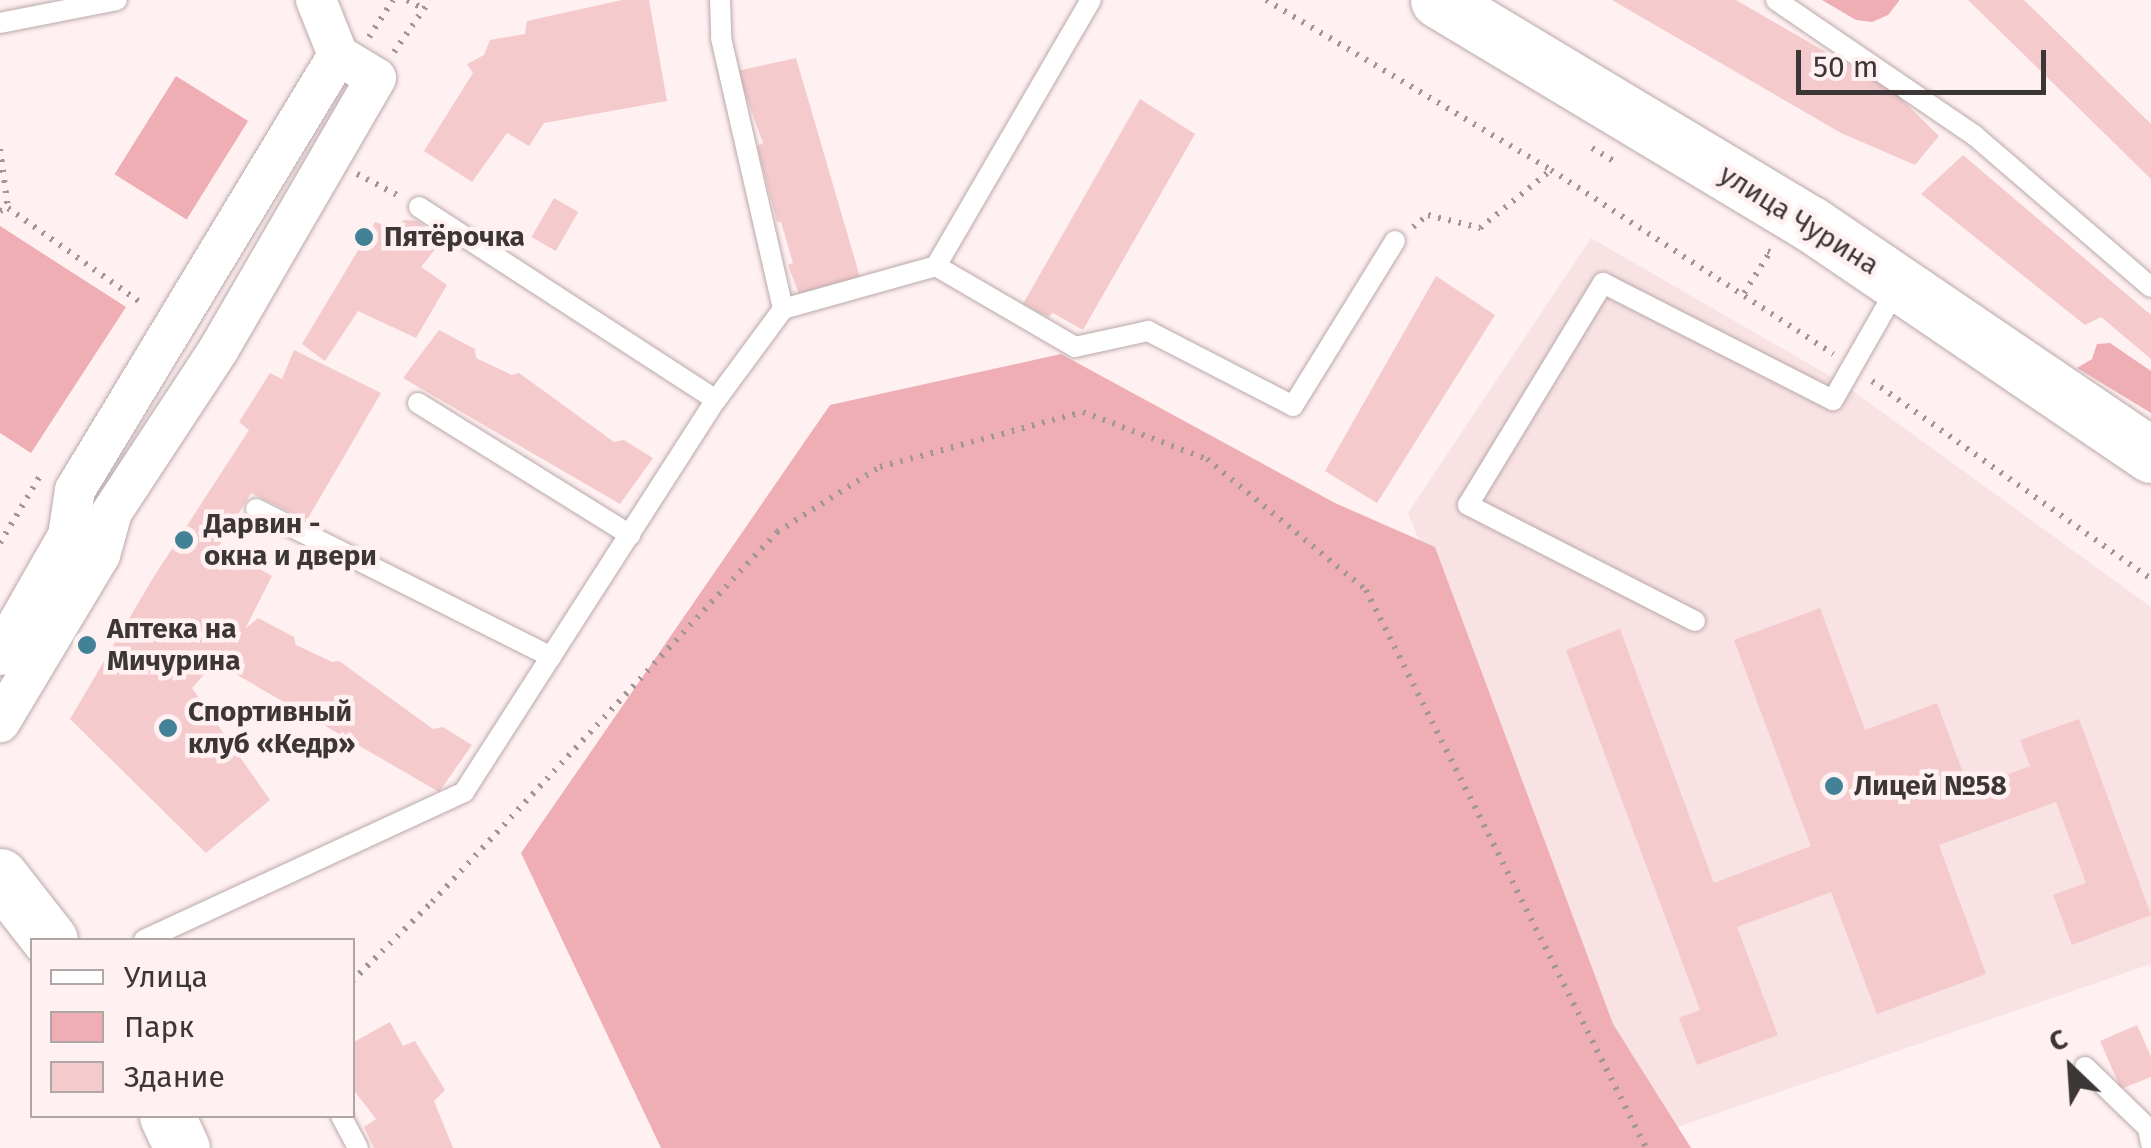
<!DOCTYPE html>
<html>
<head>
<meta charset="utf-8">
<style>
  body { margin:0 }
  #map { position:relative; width:2151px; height:1148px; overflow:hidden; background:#fff0f1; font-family:"Fira Sans",sans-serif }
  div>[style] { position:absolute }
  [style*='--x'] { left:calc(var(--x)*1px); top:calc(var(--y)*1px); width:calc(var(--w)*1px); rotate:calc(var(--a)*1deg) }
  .built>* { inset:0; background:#f8e2e4 }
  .green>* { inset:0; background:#efaeb4; transform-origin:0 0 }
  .building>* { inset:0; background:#f4cacd; transform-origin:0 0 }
  .path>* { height:6px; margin-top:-3px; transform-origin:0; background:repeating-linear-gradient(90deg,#a19697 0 2.5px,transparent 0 10.5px) }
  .roads { filter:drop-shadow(0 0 2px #baa9aa) drop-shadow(0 0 2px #baa9aa) }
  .lane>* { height:20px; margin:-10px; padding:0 10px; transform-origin:10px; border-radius:10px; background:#fff }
  .street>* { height:40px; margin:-20px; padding:0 20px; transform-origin:20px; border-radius:20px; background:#fff }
  .secondary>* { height:55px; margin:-27.5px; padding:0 27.5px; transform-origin:27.5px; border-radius:27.5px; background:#fff }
  .dots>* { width:28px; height:28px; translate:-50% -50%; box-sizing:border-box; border:5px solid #fff0f1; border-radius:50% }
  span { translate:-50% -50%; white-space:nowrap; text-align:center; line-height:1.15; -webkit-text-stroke:9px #fff0f1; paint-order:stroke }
  .street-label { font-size:28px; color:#3d3636 }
  .poi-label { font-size:28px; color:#3d3636; font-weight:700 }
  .left { translate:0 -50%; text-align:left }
  .legend { position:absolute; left:30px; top:938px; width:325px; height:180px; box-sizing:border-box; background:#fff0f1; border:2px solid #b1a6a6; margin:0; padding:12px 18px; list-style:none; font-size:30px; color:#3d3636 }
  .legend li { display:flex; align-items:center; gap:20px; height:50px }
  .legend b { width:50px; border:2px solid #b1a6a6 }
  .north { position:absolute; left:2021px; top:1018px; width:100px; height:100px; -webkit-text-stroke:8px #fff0f1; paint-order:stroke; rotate:335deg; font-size:28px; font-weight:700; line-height:40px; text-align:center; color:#3d3636 }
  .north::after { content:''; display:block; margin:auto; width:35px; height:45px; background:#3d3636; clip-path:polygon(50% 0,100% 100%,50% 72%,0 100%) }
  .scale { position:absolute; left:1796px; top:50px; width:250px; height:45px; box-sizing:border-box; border:5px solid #3d3636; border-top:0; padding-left:12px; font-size:30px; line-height:35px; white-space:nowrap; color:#3d3636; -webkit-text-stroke:8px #fff0f1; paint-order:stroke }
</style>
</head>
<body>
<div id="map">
  <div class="built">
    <i style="clip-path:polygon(1591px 238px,1842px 383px,2151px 607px,2151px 964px,1657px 1134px,1408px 513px)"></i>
  </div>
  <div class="green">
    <i style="clip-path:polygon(1822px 0,1899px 0,1899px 1px,1888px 15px,1872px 22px,1856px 20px)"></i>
    <i style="left:176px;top:76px;width:85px;height:116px;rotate:32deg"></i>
    <i style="clip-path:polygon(0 226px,126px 307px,31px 453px,0 433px)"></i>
    <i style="clip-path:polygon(2110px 343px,2151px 371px,2151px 413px,2077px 368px,2092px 359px,2097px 344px)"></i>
    <i style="clip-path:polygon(1061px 354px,1335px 503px,1435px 547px,1613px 1024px,1691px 1148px,661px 1148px,521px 853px,830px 405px)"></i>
  </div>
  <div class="building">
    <i style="clip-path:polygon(622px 0,649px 0,667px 101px,544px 123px,529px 146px,507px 133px,472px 182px,424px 151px,473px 73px,467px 64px,484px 55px,490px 40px,525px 34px,527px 21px)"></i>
    <i style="clip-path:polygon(1612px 0,1736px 0,1893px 91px,1939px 136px,1915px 165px,1841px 133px)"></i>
    <i style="clip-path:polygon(1968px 0,2024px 0,2151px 124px,2151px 179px)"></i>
    <i style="clip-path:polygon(796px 58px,862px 284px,801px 299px,788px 265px,793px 263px,781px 222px,777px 222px,757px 146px,763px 143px,737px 71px)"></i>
    <i style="clip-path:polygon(1140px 99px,1195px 134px,1083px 330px,1053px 313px,1048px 317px,1023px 304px)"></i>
    <i style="clip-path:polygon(1963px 155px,2151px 315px,2151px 359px,2101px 317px,2085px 325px,1921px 194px)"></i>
    <i style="left:554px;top:198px;width:28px;height:45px;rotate:30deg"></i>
    <i style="clip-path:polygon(404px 220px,417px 221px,444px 238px,421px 267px,447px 285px,416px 338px,358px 311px,325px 361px,302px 344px,375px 222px,393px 228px)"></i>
    <i style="clip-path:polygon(1436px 276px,1495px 315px,1377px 503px,1325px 471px)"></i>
    <i style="clip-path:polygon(439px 330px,475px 349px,476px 358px,512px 375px,519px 373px,614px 442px,624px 440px,653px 458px,620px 504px,403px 378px)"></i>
    <i style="clip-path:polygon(294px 350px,381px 393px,307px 520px,251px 493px,219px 546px,272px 576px,245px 629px,258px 618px,294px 637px,296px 645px,332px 662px,339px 661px,433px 729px,443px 727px,472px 745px,439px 792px,215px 662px,192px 688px,270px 800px,206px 853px,70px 719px,153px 578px,249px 430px,239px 422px,270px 373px,282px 379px)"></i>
    <i style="clip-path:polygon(1820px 608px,1865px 730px,1937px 703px,1969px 789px,2030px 766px,2020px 740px,2079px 719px,2151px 915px,2072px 945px,2053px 895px,2086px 883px,2056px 802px,1939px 845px,1986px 974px,1877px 1014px,1831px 892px,1737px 927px,1778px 1035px,1697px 1065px,1679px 1018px,1700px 1010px,1566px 650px,1620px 629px,1714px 883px,1811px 846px,1734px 640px)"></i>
    <i style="clip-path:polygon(390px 1022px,403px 1046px,415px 1041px,445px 1090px,434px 1101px,453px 1148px,374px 1148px,364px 1127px,376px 1119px,352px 1088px,352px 1043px)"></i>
    <i style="clip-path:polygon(2137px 1025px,2151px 1057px,2151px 1077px,2121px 1089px,2100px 1041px)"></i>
  </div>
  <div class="path">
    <i style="--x:407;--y:0;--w:19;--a:28"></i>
    <i style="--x:1266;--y:0;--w:332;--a:30.8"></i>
    <i style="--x:1551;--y:170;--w:337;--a:33.1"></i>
    <i style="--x:369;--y:37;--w:44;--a:-57"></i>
    <i style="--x:394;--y:52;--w:63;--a:-55.3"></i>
    <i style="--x:1592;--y:148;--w:29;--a:31"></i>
    <i style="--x:0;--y:149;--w:60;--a:82.3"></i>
    <i style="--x:357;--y:174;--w:47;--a:27.6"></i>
    <i style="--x:0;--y:211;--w:9;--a:-21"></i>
    <i style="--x:8;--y:208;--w:167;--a:35.5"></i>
    <i style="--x:1413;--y:227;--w:19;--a:-39"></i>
    <i style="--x:1428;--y:215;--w:54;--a:14"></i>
    <i style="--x:1480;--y:228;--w:92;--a:-39.2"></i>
    <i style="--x:1744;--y:293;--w:49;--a:-57.6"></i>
    <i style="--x:1770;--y:252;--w:5;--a:-158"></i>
    <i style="--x:1872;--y:381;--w:342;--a:35.4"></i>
    <i style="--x:0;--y:543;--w:78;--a:-59.2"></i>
    <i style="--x:352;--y:981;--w:112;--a:-44.6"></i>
    <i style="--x:432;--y:902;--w:506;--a:-47"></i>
    <i style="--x:777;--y:532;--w:122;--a:-32.3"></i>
    <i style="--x:880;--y:467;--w:210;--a:-15.2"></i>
    <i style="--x:1083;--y:412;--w:133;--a:20.8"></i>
    <i style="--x:1207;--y:459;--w:206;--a:39.5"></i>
    <i style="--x:1366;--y:590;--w:624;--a:63.35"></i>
  </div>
  <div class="roads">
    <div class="lane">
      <i style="--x:720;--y:0;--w:38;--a:88"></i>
      <i style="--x:721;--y:38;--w:278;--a:77.1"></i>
      <i style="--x:1776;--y:0;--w:240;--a:34.3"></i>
      <i style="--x:1974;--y:135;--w:233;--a:40.7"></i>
      <i style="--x:0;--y:23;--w:119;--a:-11.1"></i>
      <i style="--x:419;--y:207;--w:354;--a:33"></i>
      <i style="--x:936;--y:266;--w:161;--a:30.2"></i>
      <i style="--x:1075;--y:347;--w:75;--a:-12.4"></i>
      <i style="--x:1148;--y:331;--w:163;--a:27.3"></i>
      <i style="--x:1293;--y:406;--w:194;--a:-58.3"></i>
      <i style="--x:418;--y:403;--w:250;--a:31.9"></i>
      <i style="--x:256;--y:509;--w:330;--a:26.6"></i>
      <i style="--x:1695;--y:621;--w:255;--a:-152.9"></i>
      <i style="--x:1468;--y:505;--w:260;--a:-58.7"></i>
      <i style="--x:1603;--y:283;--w:258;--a:27"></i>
      <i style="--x:1833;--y:400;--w:131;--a:-60.3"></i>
      <i style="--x:144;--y:940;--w:353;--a:-24.8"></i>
      <i style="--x:464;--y:792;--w:466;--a:-57.3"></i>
      <i style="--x:716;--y:400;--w:113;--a:-53.6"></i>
      <i style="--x:783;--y:309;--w:159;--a:-15.7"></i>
      <i style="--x:936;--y:266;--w:308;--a:-59.8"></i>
      <i style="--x:2085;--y:1067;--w:88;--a:44.1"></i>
      <i style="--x:2148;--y:1128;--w:15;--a:79"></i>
      <i style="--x:341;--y:1116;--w:36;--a:62"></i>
    </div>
    <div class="street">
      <i style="--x:316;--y:0;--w:59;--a:68.2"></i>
      <i style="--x:0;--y:655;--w:137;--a:-60.3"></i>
      <i style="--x:68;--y:536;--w:47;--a:-81.3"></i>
      <i style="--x:75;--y:490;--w:508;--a:-58.84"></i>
      <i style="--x:338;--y:55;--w:44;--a:31.2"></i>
      <i style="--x:376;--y:78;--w:313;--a:120.1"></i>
      <i style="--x:219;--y:349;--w:195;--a:123.3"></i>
      <i style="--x:112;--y:512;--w:45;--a:105.6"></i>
      <i style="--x:100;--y:555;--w:195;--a:120.9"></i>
    </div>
    <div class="secondary">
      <i style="--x:1438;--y:0;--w:435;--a:31"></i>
      <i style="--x:1811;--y:224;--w:411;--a:34.2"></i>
      <i style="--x:0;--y:876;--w:81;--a:52"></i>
      <i style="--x:167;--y:1116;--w:35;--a:65"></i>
    </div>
  </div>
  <div class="dots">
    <i style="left:364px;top:237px;background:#438196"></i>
    <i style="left:184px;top:540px;background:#438196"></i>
    <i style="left:87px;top:645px;background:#438196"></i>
    <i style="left:168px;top:728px;background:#438196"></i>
    <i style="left:1834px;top:786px;background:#438196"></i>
  </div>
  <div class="street-label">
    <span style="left:1799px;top:220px;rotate:32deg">улица Чурина</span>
  </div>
  <div class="poi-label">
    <span class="left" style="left:384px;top:237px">Пятёрочка</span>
    <span class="left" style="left:204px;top:540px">Дарвин -<br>окна и двери</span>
    <span class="left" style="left:107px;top:645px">Аптека на<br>Мичурина</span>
    <span class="left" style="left:188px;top:728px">Спортивный<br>клуб «Кедр»</span>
    <span class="left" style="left:1854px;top:786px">Лицей №58</span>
  </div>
  <ul class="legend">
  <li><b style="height:12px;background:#fff"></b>Улица</li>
  <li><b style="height:28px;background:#efaeb4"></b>Парк</li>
  <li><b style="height:28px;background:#f4cacd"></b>Здание</li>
  </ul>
  <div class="north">С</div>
  <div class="scale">50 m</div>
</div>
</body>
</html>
